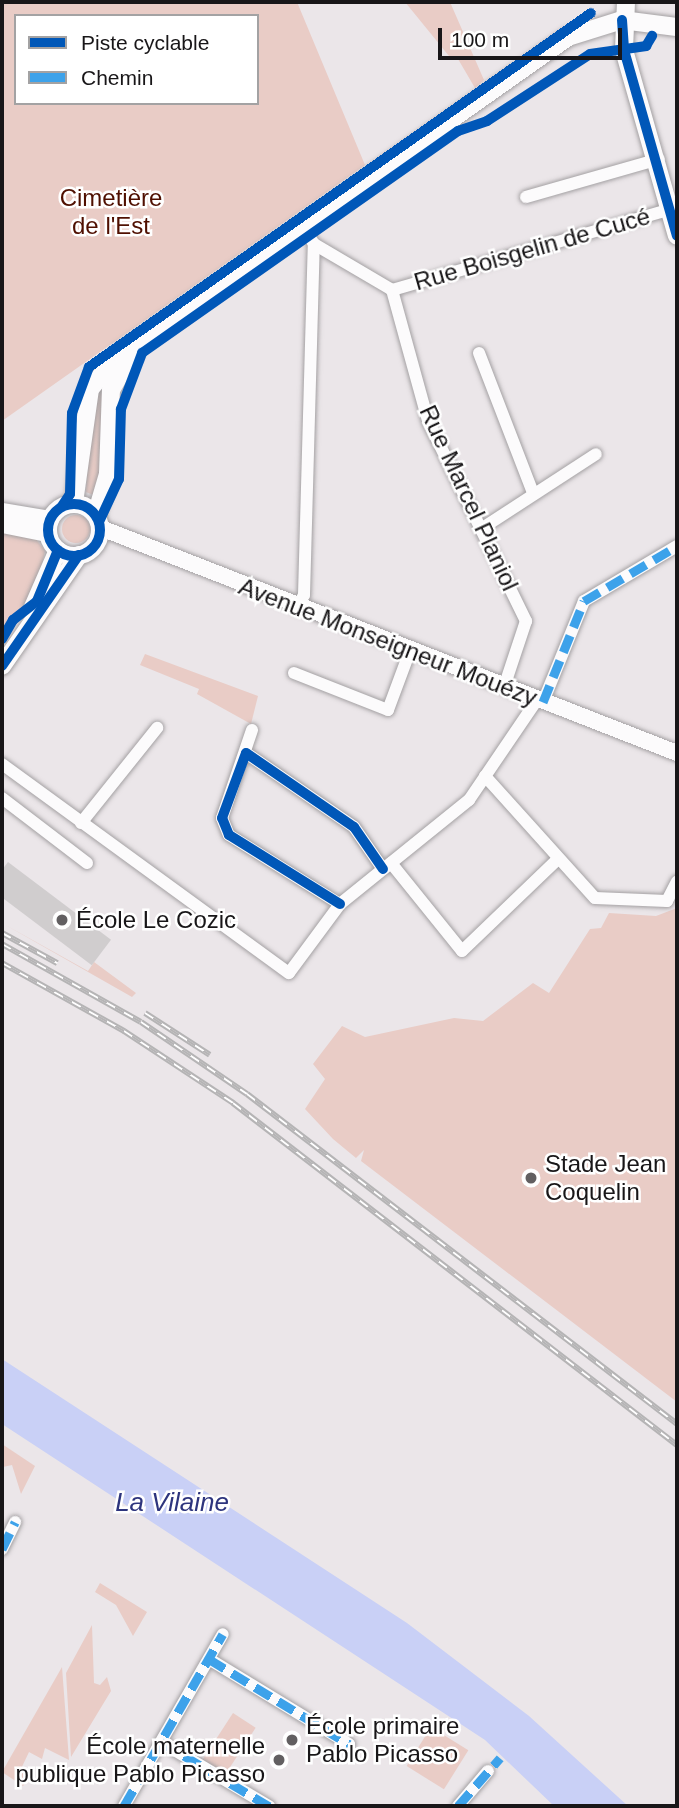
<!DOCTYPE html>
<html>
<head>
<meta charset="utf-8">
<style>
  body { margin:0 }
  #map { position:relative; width:679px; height:1808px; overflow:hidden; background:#ebe6e9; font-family:Arial,sans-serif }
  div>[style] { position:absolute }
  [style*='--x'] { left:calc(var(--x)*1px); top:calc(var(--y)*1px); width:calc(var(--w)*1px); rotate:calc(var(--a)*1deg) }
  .green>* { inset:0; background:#e9ccc6; transform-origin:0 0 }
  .round { border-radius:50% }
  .water>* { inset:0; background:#c9d0f6 }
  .building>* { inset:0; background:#d0cdce; transform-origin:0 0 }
  .roads { filter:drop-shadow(0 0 2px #a4a1a3) drop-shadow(0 0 2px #a4a1a3) }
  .minor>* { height:12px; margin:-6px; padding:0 6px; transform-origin:6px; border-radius:6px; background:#fcfbfc }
  .tertiary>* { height:16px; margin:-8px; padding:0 8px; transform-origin:8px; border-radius:8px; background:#fcfbfc }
  .secondary>* { height:18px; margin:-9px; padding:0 9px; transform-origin:9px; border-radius:9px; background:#fcfbfc }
  .secondary>.ring { margin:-9px; padding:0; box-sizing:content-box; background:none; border:18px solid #fcfbfc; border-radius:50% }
  .rail>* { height:6px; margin-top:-3px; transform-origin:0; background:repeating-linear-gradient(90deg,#fff 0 10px,#b5b4b5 0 20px); box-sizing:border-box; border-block:2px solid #b5b4b5 }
  .quiet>* { height:9px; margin-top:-4.5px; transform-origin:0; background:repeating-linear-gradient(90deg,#3da2ea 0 18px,transparent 0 27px) }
  .cycleway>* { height:10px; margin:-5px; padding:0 5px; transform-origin:5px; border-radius:5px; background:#0057b8 }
  .cycleway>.ring { margin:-5px; padding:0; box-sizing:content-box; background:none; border:10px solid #0057b8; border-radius:50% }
  .dots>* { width:19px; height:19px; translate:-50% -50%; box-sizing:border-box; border:4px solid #fff; border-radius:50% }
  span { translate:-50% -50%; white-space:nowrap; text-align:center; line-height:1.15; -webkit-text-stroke:5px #fff; paint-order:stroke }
  .park-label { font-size:24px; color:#4f0f00 }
  .street-label { font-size:24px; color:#181618 }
  .poi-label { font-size:24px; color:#181618 }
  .left { translate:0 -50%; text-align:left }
  .right { translate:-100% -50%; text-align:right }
  .water-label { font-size:26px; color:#2d347d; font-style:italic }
  .frame { position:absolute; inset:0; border:4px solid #181618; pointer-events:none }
  .legend { position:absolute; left:14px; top:14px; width:245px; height:91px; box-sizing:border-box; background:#fff; border:2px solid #a3a2a3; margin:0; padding:9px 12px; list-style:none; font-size:21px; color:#181618 }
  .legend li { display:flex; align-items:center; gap:14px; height:35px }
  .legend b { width:35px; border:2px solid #a3a2a3 }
  .scale { position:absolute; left:438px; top:28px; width:184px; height:32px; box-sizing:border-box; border:4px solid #181618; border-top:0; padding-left:9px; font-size:21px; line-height:24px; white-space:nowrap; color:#181618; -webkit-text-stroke:5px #fff; paint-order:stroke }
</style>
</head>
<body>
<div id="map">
  <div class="green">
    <i style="clip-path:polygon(evenodd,2px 2px,297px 2px,365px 165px,2px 421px,2px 2px,16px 16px,257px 16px,257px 103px,16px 103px,16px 16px)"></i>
    <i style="clip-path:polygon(405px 2px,450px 2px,484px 80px,475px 88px,458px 59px,449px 56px)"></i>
    <i style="clip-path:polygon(108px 369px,102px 401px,98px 497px,86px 492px,91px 410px)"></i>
    <i class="round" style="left:62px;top:515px;width:28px;height:28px"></i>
    <i style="clip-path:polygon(2px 532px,36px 539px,45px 551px,37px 587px,4px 630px)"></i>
    <i style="clip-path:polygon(145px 654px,258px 696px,251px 724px,197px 694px,199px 689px,140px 665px)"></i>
    <i style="clip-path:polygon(677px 908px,677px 1402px,361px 1161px,364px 1150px,356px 1158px,333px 1139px,305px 1109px,325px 1079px,313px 1064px,342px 1026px,365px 1037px,454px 1018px,483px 1021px,533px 983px,549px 993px,590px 929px,601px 928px,609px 913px,656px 916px)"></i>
    <i style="clip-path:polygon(2px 923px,88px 971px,94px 962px,136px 993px,132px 997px)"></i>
    <i style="clip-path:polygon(2px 1444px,35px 1466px,21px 1494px,12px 1465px,3px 1467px)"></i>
    <i style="clip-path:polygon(100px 1583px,147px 1612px,133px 1636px,116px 1605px,95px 1592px)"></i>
    <i style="clip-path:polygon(92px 1625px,94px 1683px,100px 1685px,107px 1677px,111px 1691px,71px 1757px,66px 1673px)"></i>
    <i style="clip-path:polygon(62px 1667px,69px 1760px,45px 1748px,42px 1759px,29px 1752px,20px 1771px,30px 1777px,23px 1786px,2px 1772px)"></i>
    <i style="left:233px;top:1713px;width:27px;height:56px;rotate:33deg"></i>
    <i style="left:431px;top:1727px;width:44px;height:46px;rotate:32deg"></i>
  </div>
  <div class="water">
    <i style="clip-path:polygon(2px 1359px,407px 1623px,529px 1716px,628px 1806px,554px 1806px,485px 1740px,2px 1424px)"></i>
  </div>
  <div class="building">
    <i style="left:8px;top:862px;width:129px;height:32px;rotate:37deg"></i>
  </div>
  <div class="roads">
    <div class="minor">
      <i style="--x:526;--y:197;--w:138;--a:-15.9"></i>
      <i style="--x:303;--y:227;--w:20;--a:57"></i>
      <i style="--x:314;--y:244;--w:91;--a:30.5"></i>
      <i style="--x:392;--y:290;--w:136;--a:74.6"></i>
      <i style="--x:428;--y:421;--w:223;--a:63.9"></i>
      <i style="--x:526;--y:621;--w:70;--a:108.4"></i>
      <i style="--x:392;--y:290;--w:291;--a:-16.2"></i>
      <i style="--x:479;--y:353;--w:150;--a:68.9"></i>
      <i style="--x:481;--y:529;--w:137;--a:-33.1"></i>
      <i style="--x:297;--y:608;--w:15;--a:-62"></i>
      <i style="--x:304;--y:595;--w:351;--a:-88.4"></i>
      <i style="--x:294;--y:673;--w:101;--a:21.5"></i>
      <i style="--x:388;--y:710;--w:63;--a:-69.6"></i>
      <i style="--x:543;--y:702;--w:109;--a:-67.9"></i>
      <i style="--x:584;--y:601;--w:108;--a:-30.6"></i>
      <i style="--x:252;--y:730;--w:93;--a:108.8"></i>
      <i style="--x:222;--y:818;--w:18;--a:68"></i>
      <i style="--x:229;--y:835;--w:131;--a:31.9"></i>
      <i style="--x:246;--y:753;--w:131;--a:34.4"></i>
      <i style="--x:354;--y:827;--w:51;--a:55.4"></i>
      <i style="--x:2;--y:764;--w:355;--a:36.1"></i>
      <i style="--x:289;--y:973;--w:86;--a:-53.5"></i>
      <i style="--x:340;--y:904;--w:166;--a:-38.9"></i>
      <i style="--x:469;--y:800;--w:121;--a:-55.8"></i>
      <i style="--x:485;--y:776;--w:164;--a:48"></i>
      <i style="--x:595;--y:898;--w:72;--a:2.4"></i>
      <i style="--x:667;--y:901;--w:22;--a:-63"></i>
      <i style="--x:2;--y:798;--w:107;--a:37.4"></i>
      <i style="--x:81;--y:823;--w:122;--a:-51.3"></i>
      <i style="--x:391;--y:863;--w:113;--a:51.1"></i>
      <i style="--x:462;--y:951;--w:133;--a:-43.8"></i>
      <i style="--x:2;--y:1549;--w:30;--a:-64"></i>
      <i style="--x:209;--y:1659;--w:164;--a:31.3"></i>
      <i style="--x:161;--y:1742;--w:126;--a:30.7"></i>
      <i style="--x:124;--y:1806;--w:198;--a:-60.1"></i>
      <i style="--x:458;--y:1806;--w:46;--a:-49.4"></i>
    </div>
    <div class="tertiary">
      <i style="--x:2;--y:511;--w:50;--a:9.3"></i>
      <i style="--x:2;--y:525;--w:47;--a:11.1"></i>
      <i style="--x:101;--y:528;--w:618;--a:21.34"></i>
    </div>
    <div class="secondary">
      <i style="--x:626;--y:2;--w:48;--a:92.4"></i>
      <i style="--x:624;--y:50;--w:193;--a:74.1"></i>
      <i style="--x:74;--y:503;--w:115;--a:-82"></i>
      <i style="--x:90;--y:389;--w:47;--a:-50.2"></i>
      <i style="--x:120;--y:353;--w:548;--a:-35.2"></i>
      <i style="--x:568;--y:37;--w:57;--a:-17.5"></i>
      <i style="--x:622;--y:20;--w:55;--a:7.3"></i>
      <i class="ring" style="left:48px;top:504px;width:34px;height:34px"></i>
      <i style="--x:96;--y:515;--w:43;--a:-73.7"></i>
      <i style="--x:108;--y:474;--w:84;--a:-88"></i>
      <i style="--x:111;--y:390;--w:44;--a:-59.9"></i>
      <i style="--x:33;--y:607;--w:62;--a:-66.3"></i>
      <i style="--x:2;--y:666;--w:135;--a:-55.3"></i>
    </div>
  </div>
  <div class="rail">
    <i style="--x:2;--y:933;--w:63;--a:28.6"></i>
    <i style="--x:2;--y:944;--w:159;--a:29.3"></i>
    <i style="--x:141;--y:1022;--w:128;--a:34.2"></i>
    <i style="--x:247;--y:1094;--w:542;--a:37.5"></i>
    <i style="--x:2;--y:963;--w:140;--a:29.1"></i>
    <i style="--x:124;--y:1031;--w:131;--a:33.4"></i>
    <i style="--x:233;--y:1103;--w:560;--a:37.61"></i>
    <i style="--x:145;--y:1013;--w:77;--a:32.9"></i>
  </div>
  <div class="quiet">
    <i style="--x:543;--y:702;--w:109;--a:-67.9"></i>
    <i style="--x:584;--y:601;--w:108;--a:-30.6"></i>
    <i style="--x:2;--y:1549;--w:30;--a:-64"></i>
    <i style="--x:209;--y:1659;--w:164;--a:31.3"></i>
    <i style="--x:161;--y:1742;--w:126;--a:30.7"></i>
    <i style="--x:124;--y:1806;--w:198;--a:-60.1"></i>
    <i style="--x:458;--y:1806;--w:64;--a:-48.8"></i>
  </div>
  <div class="cycleway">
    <i style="--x:622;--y:20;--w:30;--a:86"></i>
    <i style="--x:624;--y:50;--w:193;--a:74.1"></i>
    <i class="ring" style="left:48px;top:504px;width:42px;height:42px"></i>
    <i style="--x:62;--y:506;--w:14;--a:-56"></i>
    <i style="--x:70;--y:494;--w:81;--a:-88.6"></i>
    <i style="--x:72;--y:413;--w:49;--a:-69.7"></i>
    <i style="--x:89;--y:367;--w:614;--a:-35.19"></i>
    <i style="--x:99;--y:522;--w:47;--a:-65.1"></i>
    <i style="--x:119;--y:479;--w:70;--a:-88.4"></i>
    <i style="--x:121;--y:409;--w:60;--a:-69.4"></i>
    <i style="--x:142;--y:353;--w:386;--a:-35.1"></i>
    <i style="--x:458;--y:131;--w:31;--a:-19"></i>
    <i style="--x:487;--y:121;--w:123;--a:-33"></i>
    <i style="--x:590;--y:54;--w:57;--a:-8.1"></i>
    <i style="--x:646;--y:46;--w:12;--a:-59"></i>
    <i style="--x:2;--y:639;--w:22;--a:-60"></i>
    <i style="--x:13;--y:620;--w:31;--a:-38"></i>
    <i style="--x:37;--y:601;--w:55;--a:-67.6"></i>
    <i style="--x:2;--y:666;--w:135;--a:-55.3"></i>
    <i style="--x:340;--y:904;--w:131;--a:-148.1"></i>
    <i style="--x:229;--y:835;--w:18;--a:-112"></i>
    <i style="--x:222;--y:818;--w:69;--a:-69.7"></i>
    <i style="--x:246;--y:753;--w:131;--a:34.4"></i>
    <i style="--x:354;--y:827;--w:51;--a:55.4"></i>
  </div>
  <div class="dots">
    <i style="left:62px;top:920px;background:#625f61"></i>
    <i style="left:531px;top:1178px;background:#625f61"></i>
    <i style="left:292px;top:1740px;background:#625f61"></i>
    <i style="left:279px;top:1760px;background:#625f61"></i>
  </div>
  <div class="park-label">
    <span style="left:111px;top:212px">Cimetière<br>de l'Est</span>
  </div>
  <div class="street-label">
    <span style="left:532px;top:249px;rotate:-16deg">Rue Boisgelin de Cucé</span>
    <span style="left:469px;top:498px;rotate:65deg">Rue Marcel Planiol</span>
    <span style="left:388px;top:642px;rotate:21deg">Avenue Monseigneur Mouézy</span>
  </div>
  <div class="poi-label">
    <span class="left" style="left:76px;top:920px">École Le Cozic</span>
    <span class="left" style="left:545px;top:1178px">Stade Jean<br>Coquelin</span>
    <span class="left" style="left:306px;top:1740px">École primaire<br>Pablo Picasso</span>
    <span class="right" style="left:265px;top:1760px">École maternelle<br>publique Pablo Picasso</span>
  </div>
  <div class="water-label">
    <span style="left:172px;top:1503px">La Vilaine</span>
  </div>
  <div class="frame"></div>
  <ul class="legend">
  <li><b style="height:9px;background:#0057b8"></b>Piste cyclable</li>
  <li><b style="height:9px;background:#3da2ea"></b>Chemin</li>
  </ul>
  <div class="scale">100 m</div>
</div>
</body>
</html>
